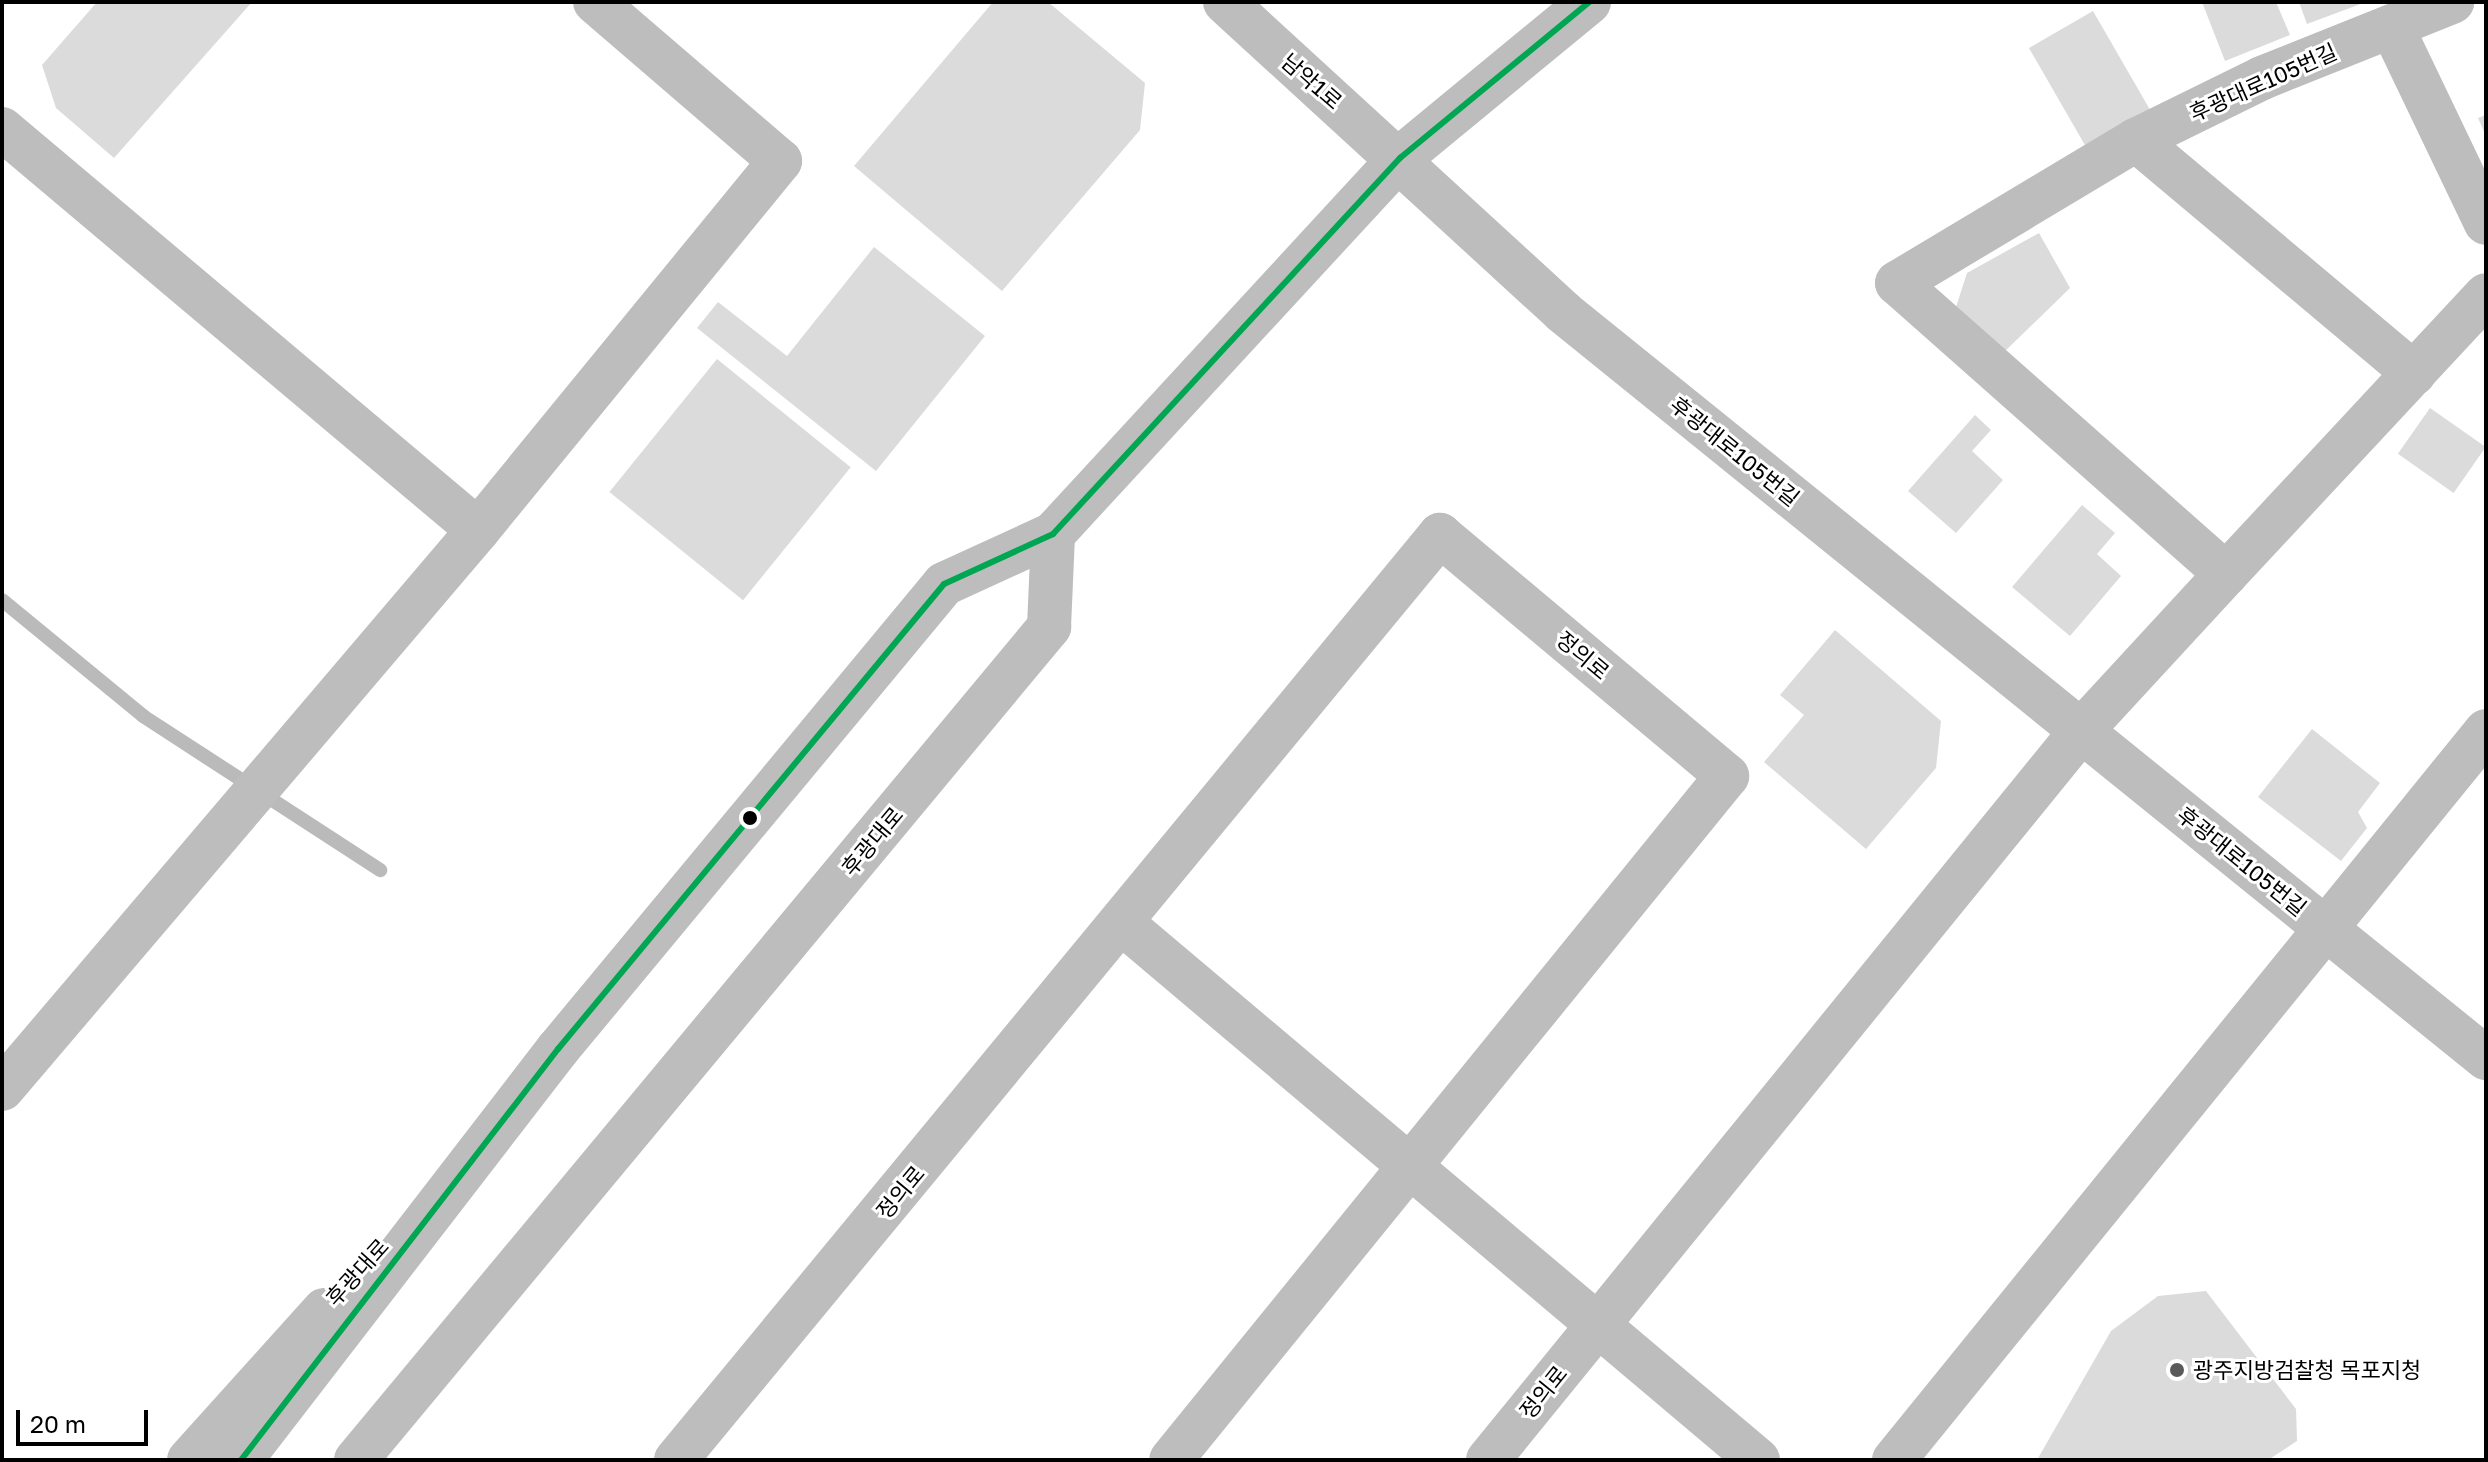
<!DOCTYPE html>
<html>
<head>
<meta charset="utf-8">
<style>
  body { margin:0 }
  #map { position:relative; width:2488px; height:1462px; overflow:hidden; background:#fff; font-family:"Golos Text","Noto Sans KR",sans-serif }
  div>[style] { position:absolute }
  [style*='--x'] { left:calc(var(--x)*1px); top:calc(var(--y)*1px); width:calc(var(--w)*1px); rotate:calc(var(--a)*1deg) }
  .stream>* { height:14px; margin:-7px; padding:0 7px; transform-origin:7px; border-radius:7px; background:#bababa }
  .building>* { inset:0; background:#dbdbdb; transform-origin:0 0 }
  .minor>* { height:44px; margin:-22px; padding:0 22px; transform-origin:22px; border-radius:22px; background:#bdbdbd }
  .bus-1>* { height:6px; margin:-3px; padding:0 3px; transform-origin:3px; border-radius:3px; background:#00a651 }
  .dots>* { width:22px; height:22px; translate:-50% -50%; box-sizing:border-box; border:4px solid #fff; border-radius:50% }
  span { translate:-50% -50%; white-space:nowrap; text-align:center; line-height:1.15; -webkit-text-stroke:6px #fff; paint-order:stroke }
  .street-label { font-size:22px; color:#000 }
  .poi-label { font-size:22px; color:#000 }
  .left { translate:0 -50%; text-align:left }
  .frame { position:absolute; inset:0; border:4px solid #000; pointer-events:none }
  .scale { position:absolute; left:16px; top:1410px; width:132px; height:36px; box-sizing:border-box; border:4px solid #000; border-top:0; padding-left:10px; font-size:24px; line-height:28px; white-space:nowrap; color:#000; -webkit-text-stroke:6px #fff; paint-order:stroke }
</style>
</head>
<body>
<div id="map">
  <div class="stream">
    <i style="--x:2;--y:600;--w:183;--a:39.4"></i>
    <i style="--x:143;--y:716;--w:283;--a:33"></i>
  </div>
  <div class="building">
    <i style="clip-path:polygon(97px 2px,252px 2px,114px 158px,56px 108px,42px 65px)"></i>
    <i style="clip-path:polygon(993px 2px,1048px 2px,1145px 83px,1140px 130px,1002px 291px,854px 166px)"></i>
    <i style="clip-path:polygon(2202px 2px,2276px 2px,2290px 35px,2225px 61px)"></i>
    <i style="clip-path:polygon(2299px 2px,2366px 2px,2307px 24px)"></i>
    <i style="left:2093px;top:11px;width:114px;height:74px;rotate:60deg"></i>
    <i style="clip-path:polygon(2486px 115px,2486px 136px,2478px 118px)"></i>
    <i style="clip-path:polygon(2039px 233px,2070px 288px,2001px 355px,1956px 307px,1967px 273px)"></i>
    <i style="clip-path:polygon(874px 247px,985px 336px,876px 471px,697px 328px,718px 302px,787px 356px)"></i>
    <i style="left:717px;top:359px;width:172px;height:171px;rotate:39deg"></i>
    <i style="left:2430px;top:408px;width:68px;height:56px;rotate:35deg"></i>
    <i style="clip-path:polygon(1975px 415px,1991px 430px,1972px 451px,2003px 480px,1956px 533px,1908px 491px)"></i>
    <i style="clip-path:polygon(2082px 505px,2115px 533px,2097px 554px,2121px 576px,2070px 636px,2012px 587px)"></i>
    <i style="clip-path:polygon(1835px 630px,1941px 721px,1936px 768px,1866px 849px,1764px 762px,1804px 715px,1780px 695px)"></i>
    <i style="clip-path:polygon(2312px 729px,2380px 783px,2358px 812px,2367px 828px,2341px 861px,2258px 797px)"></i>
    <i style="clip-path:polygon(2206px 1291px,2296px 1409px,2297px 1441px,2268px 1460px,2037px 1460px,2111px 1331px,2158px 1296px)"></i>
  </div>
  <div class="minor">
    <i style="--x:1225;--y:2;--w:459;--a:42.5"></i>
    <i style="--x:1563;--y:312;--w:1187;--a:38.95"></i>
    <i style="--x:2392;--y:27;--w:217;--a:64.4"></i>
    <i style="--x:2;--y:129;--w:622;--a:40.11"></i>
    <i style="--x:2136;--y:140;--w:363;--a:40"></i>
    <i style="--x:2226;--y:574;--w:381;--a:-47"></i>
    <i style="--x:1123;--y:924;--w:831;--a:40.17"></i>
    <i style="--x:2;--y:1089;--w:734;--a:-49.58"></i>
    <i style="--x:478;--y:530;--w:477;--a:-50.7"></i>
    <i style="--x:780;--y:161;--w:244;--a:-139.3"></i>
    <i style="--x:189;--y:1460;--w:202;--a:-48"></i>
    <i style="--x:241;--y:1460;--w:519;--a:-52.36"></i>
    <i style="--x:558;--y:1049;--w:604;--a:-50.3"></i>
    <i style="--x:944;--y:584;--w:120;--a:-24.6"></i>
    <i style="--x:1053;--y:534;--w:512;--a:-47.3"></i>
    <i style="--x:1400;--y:158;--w:245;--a:-39.5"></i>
    <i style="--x:356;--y:1460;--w:1084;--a:-50.24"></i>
    <i style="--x:1049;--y:627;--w:93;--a:-87.5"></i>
    <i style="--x:676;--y:1460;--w:1200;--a:-50.45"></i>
    <i style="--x:1440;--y:535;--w:375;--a:40"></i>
    <i style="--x:1727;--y:776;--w:881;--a:129.11"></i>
    <i style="--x:1488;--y:1460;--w:940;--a:-50.87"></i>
    <i style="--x:2081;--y:731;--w:214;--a:-47.3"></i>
    <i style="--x:2226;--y:574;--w:439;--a:-138.5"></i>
    <i style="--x:1897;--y:283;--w:279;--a:-30.9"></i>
    <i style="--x:2136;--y:140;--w:140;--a:-26.2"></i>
    <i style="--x:2262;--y:78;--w:205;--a:-21.8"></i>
    <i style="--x:1894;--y:1460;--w:939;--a:-50.92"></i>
  </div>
  <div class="bus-1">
    <i style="--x:241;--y:1460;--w:519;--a:-52.36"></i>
    <i style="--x:558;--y:1049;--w:604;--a:-50.3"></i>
    <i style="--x:944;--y:584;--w:120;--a:-24.6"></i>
    <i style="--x:1053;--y:534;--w:512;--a:-47.3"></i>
    <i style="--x:1400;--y:158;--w:245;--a:-39.5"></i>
  </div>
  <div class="dots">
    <i style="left:750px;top:818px;background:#000"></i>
    <i style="left:2177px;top:1370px;background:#595959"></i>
  </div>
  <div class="street-label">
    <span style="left:1312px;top:81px;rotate:41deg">남악1로</span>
    <span style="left:2263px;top:82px;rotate:-24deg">후광대로105번길</span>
    <span style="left:1735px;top:451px;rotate:39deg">후광대로105번길</span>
    <span style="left:1583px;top:655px;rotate:40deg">정의로</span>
    <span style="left:872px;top:841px;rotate:-50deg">후광대로</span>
    <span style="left:2242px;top:861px;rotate:39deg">후광대로105번길</span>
    <span style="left:900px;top:1192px;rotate:-50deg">정의로</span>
    <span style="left:357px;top:1272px;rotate:-48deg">후광대로</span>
    <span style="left:1543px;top:1392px;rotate:-51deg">정의로</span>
  </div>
  <div class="poi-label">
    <span class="left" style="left:2193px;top:1370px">광주지방검찰청 목포지청</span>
  </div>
  <div class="frame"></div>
  <div class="scale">20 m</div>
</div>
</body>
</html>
